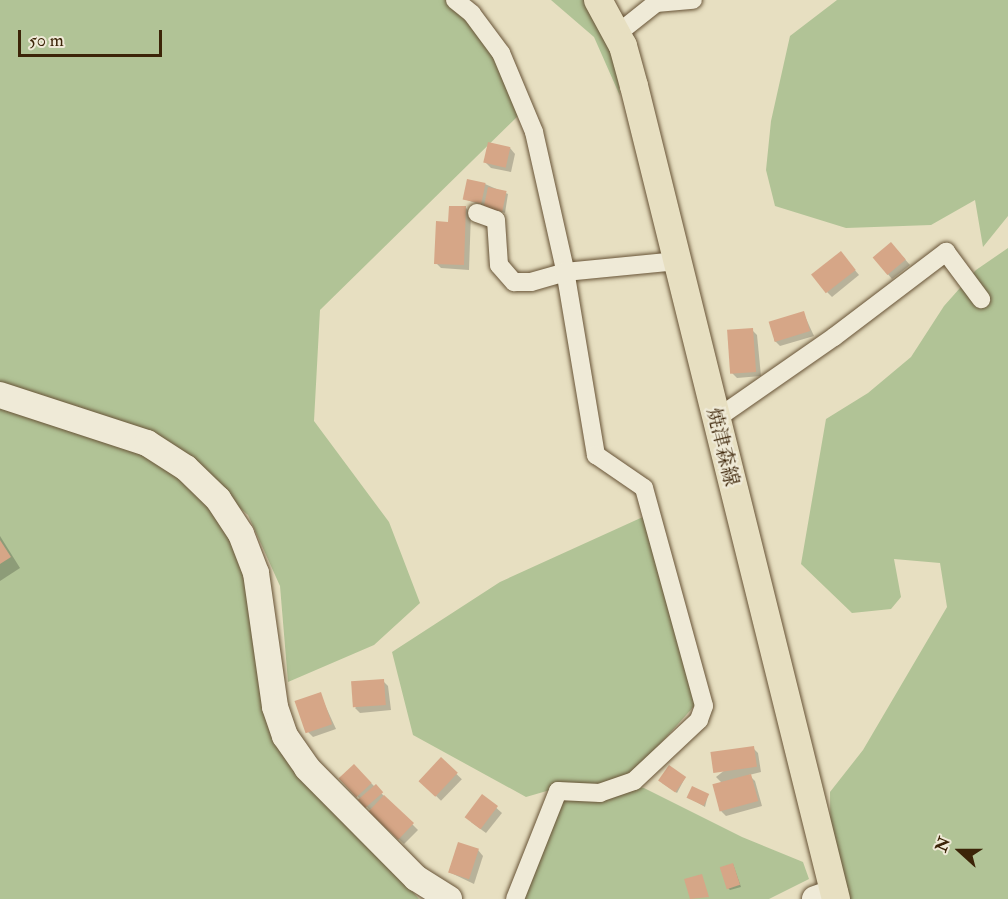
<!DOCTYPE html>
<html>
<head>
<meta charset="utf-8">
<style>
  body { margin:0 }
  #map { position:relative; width:1008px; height:899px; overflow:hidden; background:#e7dfc1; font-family:"IM FELL Double Pica","Noto Serif JP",serif }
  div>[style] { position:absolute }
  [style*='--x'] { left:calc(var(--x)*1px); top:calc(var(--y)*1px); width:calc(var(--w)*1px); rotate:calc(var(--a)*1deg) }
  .green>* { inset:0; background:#b1c396 }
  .shadow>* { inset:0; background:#0003; transform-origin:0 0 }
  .building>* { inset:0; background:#d6a687; transform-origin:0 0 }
  .roads { filter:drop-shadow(0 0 2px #675336) drop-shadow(0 0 2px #675336) }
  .street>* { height:18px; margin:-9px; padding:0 9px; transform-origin:9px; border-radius:9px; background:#efead7 }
  .secondary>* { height:26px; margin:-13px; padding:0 13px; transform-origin:13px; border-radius:13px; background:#efead7 }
  .primary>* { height:28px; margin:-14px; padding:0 14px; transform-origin:14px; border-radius:14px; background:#e7dfc1 }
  span { translate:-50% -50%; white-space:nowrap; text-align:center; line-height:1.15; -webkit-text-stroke:4.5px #efead7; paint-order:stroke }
  .street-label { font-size:20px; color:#3c2408 }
  .north { position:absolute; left:930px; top:821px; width:60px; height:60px; -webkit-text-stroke:4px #efead7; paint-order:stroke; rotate:291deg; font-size:16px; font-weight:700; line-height:24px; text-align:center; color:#3c2408 }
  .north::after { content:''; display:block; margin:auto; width:21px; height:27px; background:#3c2408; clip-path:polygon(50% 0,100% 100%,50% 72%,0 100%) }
  .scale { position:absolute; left:18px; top:30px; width:144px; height:27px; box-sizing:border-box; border:3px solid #3c2408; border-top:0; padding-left:8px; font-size:18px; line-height:21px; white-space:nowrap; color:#3c2408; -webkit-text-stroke:4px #efead7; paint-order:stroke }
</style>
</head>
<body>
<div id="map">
  <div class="green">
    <i style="clip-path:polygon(0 0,449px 0,472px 14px,525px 109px,320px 310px,314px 421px,389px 522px,420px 603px,374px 645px,288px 682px,280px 586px,248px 515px,174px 451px,0 395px)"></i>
    <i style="clip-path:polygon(551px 0,588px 0,616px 62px,620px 96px,594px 37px)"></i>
    <i style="clip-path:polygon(837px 0,1008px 0,1008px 216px,983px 247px,975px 200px,931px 225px,846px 228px,775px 206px,766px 170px,771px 121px,790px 36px)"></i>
    <i style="clip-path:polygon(1008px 248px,1008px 899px,839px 899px,831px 878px,830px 792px,863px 750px,947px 607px,940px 563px,894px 559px,901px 597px,891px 609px,852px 613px,801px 564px,826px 419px,868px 393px,911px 357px,944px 306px,976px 270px)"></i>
    <i style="clip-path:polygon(0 400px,142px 442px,232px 529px,284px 742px,419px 899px,0 899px)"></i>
    <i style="clip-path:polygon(645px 516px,697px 703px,624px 784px,644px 788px,742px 837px,803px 862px,809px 879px,769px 899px,524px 899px,557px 788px,526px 797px,413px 735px,392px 652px,500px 582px)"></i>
  </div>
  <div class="shadow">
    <i style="clip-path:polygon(510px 148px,515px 154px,511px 172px,491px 168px,486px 163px)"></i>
    <i style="clip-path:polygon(485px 184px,508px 194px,505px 213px,464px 199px)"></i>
    <i style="clip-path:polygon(466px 208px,471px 213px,469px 270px,441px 268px,436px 263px,450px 223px)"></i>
    <i style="clip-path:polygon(896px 249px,910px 265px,892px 279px,874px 258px)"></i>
    <i style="clip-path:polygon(845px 258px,859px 275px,832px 297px,827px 292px)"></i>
    <i style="clip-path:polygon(803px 312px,814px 336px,780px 346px,774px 340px)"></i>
    <i style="clip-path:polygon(752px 330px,757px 335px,761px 376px,737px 378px,732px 373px)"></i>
    <i style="clip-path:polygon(0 536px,20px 568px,0 581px)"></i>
    <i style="clip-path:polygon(383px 681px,388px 686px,391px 710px,360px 713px,355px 708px)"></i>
    <i style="clip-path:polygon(320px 694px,336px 729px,313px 737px,308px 732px)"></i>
    <i style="clip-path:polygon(753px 748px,758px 753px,761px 772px,749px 775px,755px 781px,762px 806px,726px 816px,721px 811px,723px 784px,716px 777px)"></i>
    <i style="left:441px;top:759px;width:29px;height:30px;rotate:44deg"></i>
    <i style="clip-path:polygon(354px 766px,418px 830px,404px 844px,372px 813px,381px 802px,370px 810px,341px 778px)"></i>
    <i style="clip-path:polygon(685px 778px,677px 793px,662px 783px)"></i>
    <i style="clip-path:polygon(708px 795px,705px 807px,688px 797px)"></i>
    <i style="clip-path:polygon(483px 796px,502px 813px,486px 833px,471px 822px)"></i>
    <i style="clip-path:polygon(478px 850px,483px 856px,474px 884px,449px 872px)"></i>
    <i style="clip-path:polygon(733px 864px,741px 887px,730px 890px,728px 888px)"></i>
  </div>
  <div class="building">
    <i style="left:488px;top:142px;width:23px;height:21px;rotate:13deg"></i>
    <i style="left:467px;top:179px;width:19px;height:21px;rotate:12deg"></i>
    <i style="left:488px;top:187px;width:19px;height:21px;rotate:12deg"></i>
    <i style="clip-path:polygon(449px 206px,466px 206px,464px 265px,434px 264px,436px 221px,448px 222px)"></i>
    <i style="left:891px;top:242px;width:23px;height:24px;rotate:50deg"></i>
    <i style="left:841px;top:251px;width:24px;height:38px;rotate:52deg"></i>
    <i style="left:804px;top:311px;width:21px;height:37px;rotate:73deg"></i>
    <i style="left:753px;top:328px;width:44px;height:26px;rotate:86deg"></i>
    <i style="clip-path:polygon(0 540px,11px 557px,0 564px)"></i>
    <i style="left:384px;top:679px;width:26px;height:33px;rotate:86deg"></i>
    <i style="left:321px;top:692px;width:34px;height:28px;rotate:71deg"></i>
    <i style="left:754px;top:746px;width:21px;height:44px;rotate:82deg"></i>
    <i style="left:441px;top:757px;width:23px;height:33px;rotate:43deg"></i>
    <i style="left:354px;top:764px;width:26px;height:21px;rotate:47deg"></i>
    <i style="left:669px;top:765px;width:21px;height:19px;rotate:35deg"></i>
    <i style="left:751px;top:774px;width:28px;height:40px;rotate:75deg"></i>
    <i style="left:376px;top:784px;width:11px;height:24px;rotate:49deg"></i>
    <i style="left:692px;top:786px;width:19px;height:13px;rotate:25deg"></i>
    <i style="left:482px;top:794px;width:20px;height:29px;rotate:37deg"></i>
    <i style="left:384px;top:795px;width:41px;height:23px;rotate:43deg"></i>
    <i style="left:458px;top:842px;width:22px;height:32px;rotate:18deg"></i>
    <i style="left:733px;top:863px;width:23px;height:14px;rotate:72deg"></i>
    <i style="clip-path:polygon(702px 874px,709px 897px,690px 899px,684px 879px)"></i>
  </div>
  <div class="roads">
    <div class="street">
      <i style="--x:455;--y:0;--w:22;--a:39"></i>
      <i style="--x:472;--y:14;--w:49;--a:53.4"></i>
      <i style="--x:501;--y:53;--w:86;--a:67.3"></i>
      <i style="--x:534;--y:132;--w:141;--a:77.3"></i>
      <i style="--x:565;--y:270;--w:188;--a:80.5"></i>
      <i style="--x:596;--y:455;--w:58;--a:34.5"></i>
      <i style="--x:644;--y:488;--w:226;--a:74.6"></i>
      <i style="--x:704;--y:706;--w:15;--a:110"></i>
      <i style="--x:699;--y:720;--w:89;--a:136.8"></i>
      <i style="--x:634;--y:781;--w:36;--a:161"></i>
      <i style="--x:600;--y:793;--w:42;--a:-177.3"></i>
      <i style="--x:558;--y:791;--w:116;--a:111.7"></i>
      <i style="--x:617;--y:34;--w:50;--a:-38.5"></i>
      <i style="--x:656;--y:3;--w:37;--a:-5"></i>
      <i style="--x:477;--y:213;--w:20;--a:20"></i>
      <i style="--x:496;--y:220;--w:45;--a:86.2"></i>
      <i style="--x:499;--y:265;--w:23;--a:49"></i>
      <i style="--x:514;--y:282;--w:17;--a:0"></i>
      <i style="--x:531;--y:282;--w:35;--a:-16"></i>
      <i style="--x:565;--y:272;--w:113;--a:-5.6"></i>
      <i style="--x:716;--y:419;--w:144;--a:-34.8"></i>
      <i style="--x:834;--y:337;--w:141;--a:-37.2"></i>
      <i style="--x:946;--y:252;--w:59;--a:53.3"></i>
    </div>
    <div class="secondary">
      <i style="--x:0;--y:395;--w:155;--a:18.1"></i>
      <i style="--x:147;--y:443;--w:46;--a:32.7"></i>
      <i style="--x:186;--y:468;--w:45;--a:44.1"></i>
      <i style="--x:218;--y:499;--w:42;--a:56.7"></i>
      <i style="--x:241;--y:534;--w:42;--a:69"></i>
      <i style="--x:256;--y:573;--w:135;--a:81.9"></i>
      <i style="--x:275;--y:707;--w:31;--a:71"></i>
      <i style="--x:285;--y:736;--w:39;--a:55"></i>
      <i style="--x:307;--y:768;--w:155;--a:45.3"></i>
      <i style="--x:416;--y:878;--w:39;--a:32"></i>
      <i style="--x:815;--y:899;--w:21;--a:-19"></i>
    </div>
    <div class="primary">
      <i style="--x:598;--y:0;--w:52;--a:61.5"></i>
      <i style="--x:623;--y:46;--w:41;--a:74.6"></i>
      <i style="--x:634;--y:86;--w:838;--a:76.05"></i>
    </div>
  </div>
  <div class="street-label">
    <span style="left:723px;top:447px;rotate:76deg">焼津森線</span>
  </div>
  <div class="north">N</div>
  <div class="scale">50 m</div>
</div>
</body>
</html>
